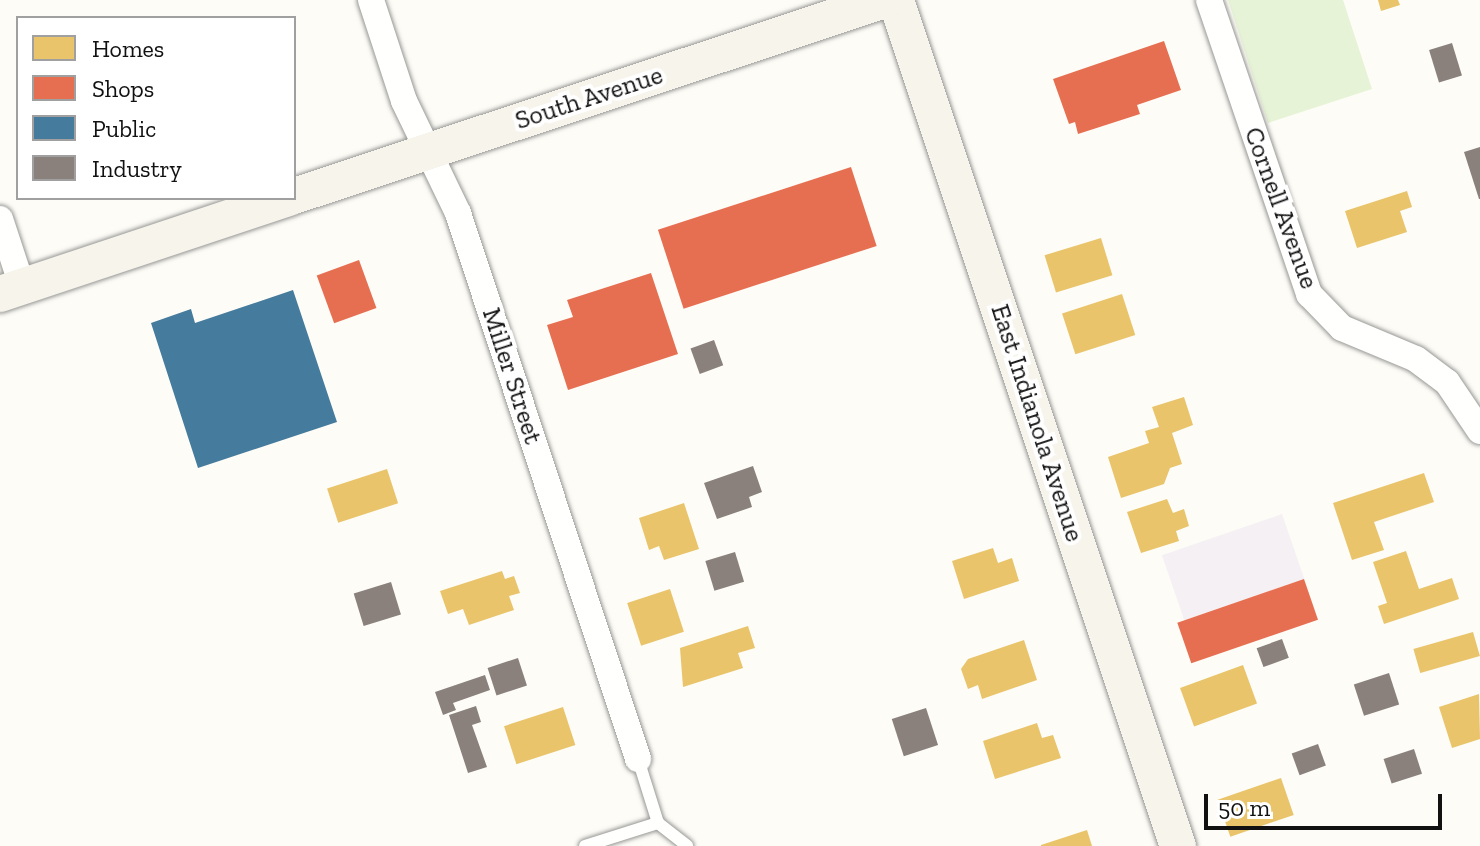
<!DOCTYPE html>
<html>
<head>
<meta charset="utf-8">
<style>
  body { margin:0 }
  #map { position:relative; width:1480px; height:846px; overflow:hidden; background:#fdfcf7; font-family:"Zilla Slab",serif }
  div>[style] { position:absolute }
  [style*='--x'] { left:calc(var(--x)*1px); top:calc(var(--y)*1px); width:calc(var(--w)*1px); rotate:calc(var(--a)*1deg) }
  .industrial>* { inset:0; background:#f5f0f3; transform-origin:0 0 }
  .green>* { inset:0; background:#e7f3d7 }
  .homes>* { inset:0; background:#e9c46a; transform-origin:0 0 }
  .shops>* { inset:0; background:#e76f51; transform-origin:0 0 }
  .public>* { inset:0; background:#457b9d }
  .industry>* { inset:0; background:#8a817c; transform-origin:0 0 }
  .roads { filter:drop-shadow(0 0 2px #979795) drop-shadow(0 0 2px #979795) }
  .lane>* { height:12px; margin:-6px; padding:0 6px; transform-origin:6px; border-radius:6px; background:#fffffe }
  .street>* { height:26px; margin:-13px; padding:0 13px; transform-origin:13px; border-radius:13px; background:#fffffe }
  .secondary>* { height:36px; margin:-18px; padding:0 18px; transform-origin:18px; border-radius:18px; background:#f6f4eb }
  span { translate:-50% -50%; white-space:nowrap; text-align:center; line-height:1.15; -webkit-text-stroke:8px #fff; paint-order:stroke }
  .street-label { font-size:26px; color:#111 }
  .legend { position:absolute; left:16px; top:16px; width:280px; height:184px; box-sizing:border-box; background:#fff; border:2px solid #a0a0a0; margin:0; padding:10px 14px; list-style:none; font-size:24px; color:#111 }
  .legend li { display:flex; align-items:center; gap:16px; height:40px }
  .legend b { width:40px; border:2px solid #a0a0a0 }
  .scale { position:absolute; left:1204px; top:794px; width:238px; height:36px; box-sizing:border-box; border:4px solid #111; border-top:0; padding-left:10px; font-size:24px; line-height:28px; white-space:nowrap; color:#111; -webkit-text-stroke:6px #fff; paint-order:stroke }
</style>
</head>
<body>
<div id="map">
  <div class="industrial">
    <i style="left:1282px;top:514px;width:69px;height:127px;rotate:71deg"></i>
  </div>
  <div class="green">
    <i style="clip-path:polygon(1228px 0,1343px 0,1372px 89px,1268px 123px)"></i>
  </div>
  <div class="homes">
    <i style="clip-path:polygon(1378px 0,1398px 0,1400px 5px,1381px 11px)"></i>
    <i style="clip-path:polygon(1407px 191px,1412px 207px,1400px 211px,1407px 232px,1357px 248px,1345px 211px)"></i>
    <i style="left:1101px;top:238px;width:39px;height:59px;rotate:73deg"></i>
    <i style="left:1122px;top:294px;width:43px;height:63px;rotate:72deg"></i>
    <i style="clip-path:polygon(1184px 397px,1193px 425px,1172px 433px,1182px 464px,1170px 468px,1164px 484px,1121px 498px,1108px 457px,1149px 443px,1145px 431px,1159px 427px,1152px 407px)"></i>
    <i style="left:387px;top:469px;width:36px;height:63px;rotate:72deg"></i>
    <i style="clip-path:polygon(1424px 473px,1434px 502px,1374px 522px,1384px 550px,1352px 560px,1333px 503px)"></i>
    <i style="clip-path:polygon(1167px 499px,1173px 513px,1184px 509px,1189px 526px,1176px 531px,1179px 541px,1141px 553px,1127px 512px)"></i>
    <i style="clip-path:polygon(684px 503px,699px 549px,664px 560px,659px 546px,649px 550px,639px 518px)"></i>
    <i style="clip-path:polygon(993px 548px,998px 563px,1012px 558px,1019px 581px,964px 599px,952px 561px)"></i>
    <i style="clip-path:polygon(1406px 551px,1419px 589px,1452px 578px,1459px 599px,1384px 624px,1378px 606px,1387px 603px,1373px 562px)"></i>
    <i style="clip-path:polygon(502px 571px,505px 579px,514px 576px,520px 593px,509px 596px,514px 610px,469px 625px,463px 609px,448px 614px,440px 591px)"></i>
    <i style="left:670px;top:589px;width:45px;height:45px;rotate:72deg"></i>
    <i style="clip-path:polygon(748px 626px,755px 648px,738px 653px,743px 668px,683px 687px,680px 648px)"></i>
    <i style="left:1473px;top:632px;width:25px;height:62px;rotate:74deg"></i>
    <i style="clip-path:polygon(1024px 640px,1037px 680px,982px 699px,978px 685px,968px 689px,961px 669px,968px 659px)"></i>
    <i style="left:1243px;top:665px;width:41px;height:67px;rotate:70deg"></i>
    <i style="clip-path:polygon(1479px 694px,1480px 739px,1452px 748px,1439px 707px)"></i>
    <i style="left:563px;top:707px;width:40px;height:62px;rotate:72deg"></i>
    <i style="clip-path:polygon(1037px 723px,1042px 738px,1053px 735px,1061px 758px,995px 779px,983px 741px)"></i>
    <i style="left:1281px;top:778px;width:39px;height:67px;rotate:71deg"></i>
    <i style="clip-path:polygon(1087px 830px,1092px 846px,1041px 846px,1041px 845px)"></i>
  </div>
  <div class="shops">
    <i style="clip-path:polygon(1164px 41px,1181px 90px,1137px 105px,1140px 114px,1078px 134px,1075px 122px,1069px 124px,1053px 79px)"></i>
    <i style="left:851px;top:167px;width:83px;height:203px;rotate:72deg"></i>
    <i style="left:359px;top:260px;width:51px;height:45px;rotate:70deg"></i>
    <i style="clip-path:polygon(651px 273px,678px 354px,568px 390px,547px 325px,573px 317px,567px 300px)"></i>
    <i style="left:1304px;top:579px;width:43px;height:134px;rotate:71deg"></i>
  </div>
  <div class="public">
    <i style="clip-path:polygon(293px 290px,337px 422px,198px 468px,151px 323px,191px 309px,195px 323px)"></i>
  </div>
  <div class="industry">
    <i style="left:1452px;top:43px;width:34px;height:24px;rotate:73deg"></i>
    <i style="clip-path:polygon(1480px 147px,1480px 199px,1479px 199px,1464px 152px)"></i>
    <i style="left:714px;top:340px;width:27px;height:25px;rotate:70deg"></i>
    <i style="clip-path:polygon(753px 466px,762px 492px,749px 497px,752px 507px,717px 519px,704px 483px)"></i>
    <i style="left:735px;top:552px;width:31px;height:31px;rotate:73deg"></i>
    <i style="left:391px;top:582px;width:34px;height:39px;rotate:73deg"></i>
    <i style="left:1282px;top:639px;width:20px;height:27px;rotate:70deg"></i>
    <i style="left:518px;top:658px;width:29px;height:32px;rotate:72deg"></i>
    <i style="left:1389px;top:673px;width:33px;height:37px;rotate:72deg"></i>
    <i style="clip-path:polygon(485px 675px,490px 690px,453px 703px,456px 710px,443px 715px,435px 692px)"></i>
    <i style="clip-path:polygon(476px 706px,481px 722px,472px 725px,487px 767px,468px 773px,449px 715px)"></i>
    <i style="left:926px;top:708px;width:39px;height:36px;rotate:72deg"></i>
    <i style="left:1318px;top:744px;width:23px;height:28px;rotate:70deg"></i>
    <i style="left:1414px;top:749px;width:26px;height:32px;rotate:72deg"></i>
  </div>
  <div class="roads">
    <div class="lane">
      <i style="--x:638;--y:759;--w:67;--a:72.6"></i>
      <i style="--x:658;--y:823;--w:37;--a:38"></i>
      <i style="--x:585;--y:846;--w:77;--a:-17.5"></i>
    </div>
    <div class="street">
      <i style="--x:371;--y:0;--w:106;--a:71.9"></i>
      <i style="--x:404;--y:101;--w:124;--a:64.3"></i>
      <i style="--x:458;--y:213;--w:575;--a:71.75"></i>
      <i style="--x:1209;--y:0;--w:311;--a:71.2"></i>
      <i style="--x:1309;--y:294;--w:47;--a:45.9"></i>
      <i style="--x:1342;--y:328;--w:80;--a:22.7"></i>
      <i style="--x:1416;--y:359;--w:39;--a:37"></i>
      <i style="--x:1447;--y:382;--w:59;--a:56"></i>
      <i style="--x:0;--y:219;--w:71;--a:71.8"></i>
    </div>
    <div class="secondary">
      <i style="--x:896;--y:0;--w:892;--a:71.57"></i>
      <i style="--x:294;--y:196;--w:623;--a:-18.35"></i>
      <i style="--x:0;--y:294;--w:304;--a:-18.4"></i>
    </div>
  </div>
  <div class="street-label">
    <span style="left:589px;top:98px;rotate:-18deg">South Avenue</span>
    <span style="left:1281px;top:208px;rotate:70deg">Cornell Avenue</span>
    <span style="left:512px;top:376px;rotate:72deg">Miller Street</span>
    <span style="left:1037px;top:423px;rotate:72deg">East Indianola Avenue</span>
  </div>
  <ul class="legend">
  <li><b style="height:22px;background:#e9c46a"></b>Homes</li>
  <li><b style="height:22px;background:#e76f51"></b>Shops</li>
  <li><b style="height:22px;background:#457b9d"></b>Public</li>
  <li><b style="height:22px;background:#8a817c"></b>Industry</li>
  </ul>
  <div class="scale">50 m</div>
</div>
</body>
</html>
